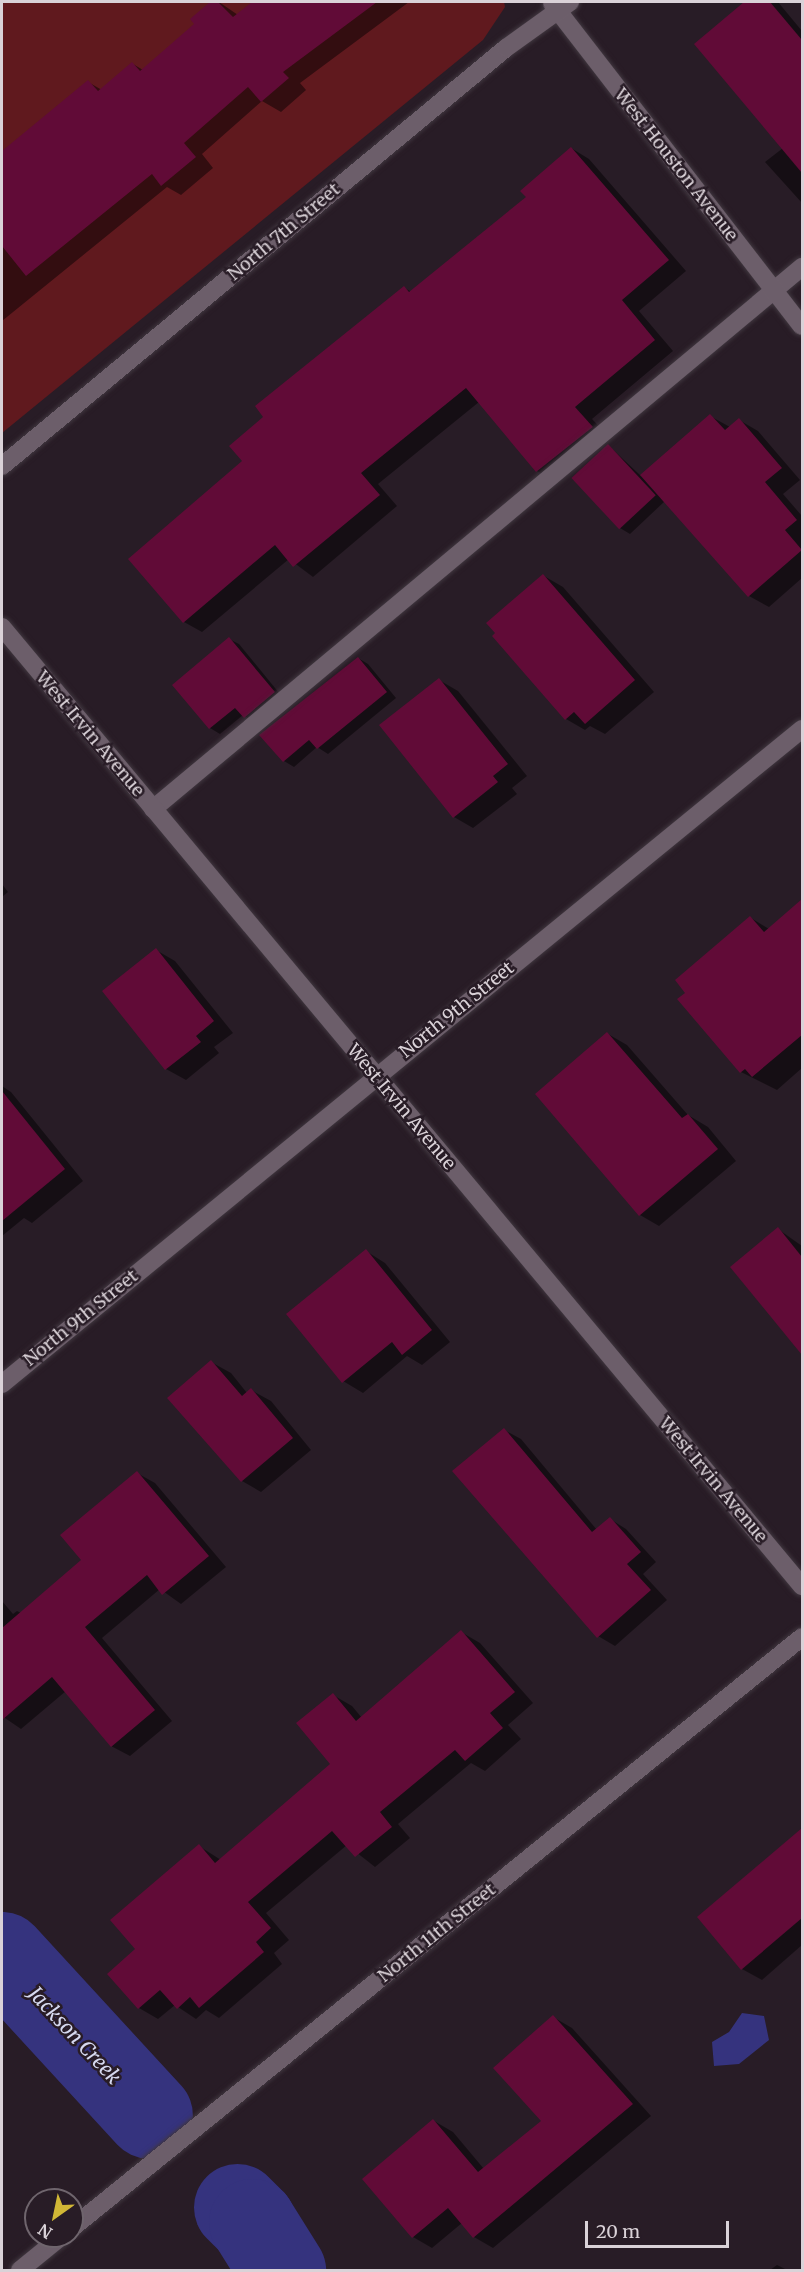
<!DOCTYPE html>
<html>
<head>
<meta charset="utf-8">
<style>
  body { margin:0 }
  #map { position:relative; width:804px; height:2272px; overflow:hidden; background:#281c26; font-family:Merriweather,serif }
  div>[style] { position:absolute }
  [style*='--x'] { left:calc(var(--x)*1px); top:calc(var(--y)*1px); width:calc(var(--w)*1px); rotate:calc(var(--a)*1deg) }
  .green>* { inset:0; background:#60191e }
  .water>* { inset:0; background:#35337e }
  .shadow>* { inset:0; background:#0007 }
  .river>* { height:87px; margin:-43.5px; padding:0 43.5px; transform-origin:43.5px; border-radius:43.5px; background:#35337e }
  .building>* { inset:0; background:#610b37; transform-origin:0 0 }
  .roads { filter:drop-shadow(0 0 2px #40373f) drop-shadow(0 0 2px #40373f) }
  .lane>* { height:18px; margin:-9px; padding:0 9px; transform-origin:9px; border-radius:9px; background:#6c5e6a }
  .street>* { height:18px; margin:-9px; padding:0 9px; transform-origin:9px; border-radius:9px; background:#6c5e6a }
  span { translate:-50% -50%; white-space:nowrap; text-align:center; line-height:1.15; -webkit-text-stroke:5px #281c26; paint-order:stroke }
  .street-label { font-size:18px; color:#dad2d8 }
  .water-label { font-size:20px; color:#d6d9f0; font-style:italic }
  .frame { position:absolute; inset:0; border:3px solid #dad2d8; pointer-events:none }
  .north { position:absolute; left:24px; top:2188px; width:60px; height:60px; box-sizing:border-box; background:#281c26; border:2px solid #6f656d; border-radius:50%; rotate:213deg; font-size:16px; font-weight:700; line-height:24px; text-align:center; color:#dad2d8 }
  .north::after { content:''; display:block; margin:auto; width:21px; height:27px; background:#d1b736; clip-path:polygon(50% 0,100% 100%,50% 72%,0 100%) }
  .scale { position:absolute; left:585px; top:2221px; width:144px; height:27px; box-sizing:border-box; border:3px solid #dad2d8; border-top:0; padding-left:8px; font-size:18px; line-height:21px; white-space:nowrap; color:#dad2d8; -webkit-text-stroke:4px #281c26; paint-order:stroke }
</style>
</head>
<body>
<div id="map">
  <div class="green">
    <i style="clip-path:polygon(2px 2px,504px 2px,505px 7px,483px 40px,2px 433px)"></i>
  </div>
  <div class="water">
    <i style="clip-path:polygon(742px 2013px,764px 2016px,769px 2040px,739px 2064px,714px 2066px,712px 2042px,729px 2032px)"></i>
  </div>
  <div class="shadow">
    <i style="clip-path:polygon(212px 2px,219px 2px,238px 15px,254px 2px,409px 2px,300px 83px,306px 90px,281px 112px,262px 101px,202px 154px,213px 168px,181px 195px,167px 187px,2px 321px,2px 152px,88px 82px,102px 90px,133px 64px,143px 70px,196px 25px,192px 20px)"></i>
    <i style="clip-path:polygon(747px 2px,778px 2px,802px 31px,802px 203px,765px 162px,783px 148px,696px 44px)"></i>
    <i style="clip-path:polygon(571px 148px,589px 159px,686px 271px,639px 311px,673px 351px,592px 419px,610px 438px,555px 481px,537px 471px,479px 402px,378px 484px,397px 506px,313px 577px,289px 559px,202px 632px,184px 622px,244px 461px,265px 417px,404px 288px,412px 292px,528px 197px)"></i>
    <i style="clip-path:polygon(710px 416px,730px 427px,739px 420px,758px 431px,800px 480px,783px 494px,802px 516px,802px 578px,769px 607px,749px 596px,665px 501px,630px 534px,620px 528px,608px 445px,641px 476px)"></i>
    <i style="clip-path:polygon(544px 576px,563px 587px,654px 692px,605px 734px,590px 726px,585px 730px,566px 719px)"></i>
    <i style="clip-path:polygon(229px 639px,239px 644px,284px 699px,255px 723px,243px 715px,220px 734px,210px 728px,174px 685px)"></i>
    <i style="clip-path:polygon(358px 658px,368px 664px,396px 698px,328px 754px,317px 747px,294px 767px,284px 761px,261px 735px)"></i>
    <i style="clip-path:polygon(439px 680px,458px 691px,527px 776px,512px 788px,517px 794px,473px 828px,454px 817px)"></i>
    <i style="clip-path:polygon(2px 884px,8px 892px,2px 897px)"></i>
    <i style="clip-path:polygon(802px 901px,802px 1068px,777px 1090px,741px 1072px,687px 993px,751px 918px,769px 929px)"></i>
    <i style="clip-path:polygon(156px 950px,175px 961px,233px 1033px,214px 1047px,219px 1053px,186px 1080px,166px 1069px)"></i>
    <i style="clip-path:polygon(608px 1034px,627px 1045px,688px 1115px,708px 1127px,736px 1161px,659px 1226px,640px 1215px)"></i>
    <i style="clip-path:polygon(2px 1086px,11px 1092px,83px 1181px,32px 1223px,24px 1218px,2px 1236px)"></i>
    <i style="clip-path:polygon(778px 1229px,802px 1246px,802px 1353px,732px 1267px)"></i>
    <i style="clip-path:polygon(366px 1251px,385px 1263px,450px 1342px,422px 1365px,407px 1356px,363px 1393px,343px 1381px)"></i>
    <i style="clip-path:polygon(211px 1362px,231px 1373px,247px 1393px,251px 1390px,271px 1401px,311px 1450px,261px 1492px,242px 1481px)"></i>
    <i style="clip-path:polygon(504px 1430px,521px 1439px,597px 1530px,610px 1519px,626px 1529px,656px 1562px,643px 1574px,667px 1600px,615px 1646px,598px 1636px)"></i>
    <i style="clip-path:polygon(137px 1473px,155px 1483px,226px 1567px,181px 1604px,160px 1589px,102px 1638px,172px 1721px,130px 1756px,111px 1746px,66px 1691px,21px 1729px,2px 1716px,2px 1601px,13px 1614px,17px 1611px,21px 1613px,83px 1560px)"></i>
    <i style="clip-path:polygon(461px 1632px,480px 1643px,533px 1703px,508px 1725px,521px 1739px,485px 1771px,471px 1763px,398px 1824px,410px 1838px,375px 1867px,347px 1845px,266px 1913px,289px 1940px,274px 1953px,282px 1964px,219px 2018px,206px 2010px,196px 2019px,175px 2005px,158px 2019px,139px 2008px,137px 1949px,199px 1846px,221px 1860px,332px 1764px,333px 1695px,352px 1706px,362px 1718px)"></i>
    <i style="clip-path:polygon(795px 1836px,802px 1840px,802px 1945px,762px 1980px,742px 1969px)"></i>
    <i style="clip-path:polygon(553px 2017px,572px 2028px,651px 2116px,493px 2248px,474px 2237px,462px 2223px,432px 2248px,413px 2237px,434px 2121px,453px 2132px,484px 2169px,543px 2121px)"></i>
    <i style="clip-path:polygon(777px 2265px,787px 2270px,770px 2270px)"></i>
  </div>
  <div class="river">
    <i style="--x:2;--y:1955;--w:217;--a:47.4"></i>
    <i style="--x:237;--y:2207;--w:21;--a:45"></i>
    <i style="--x:252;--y:2222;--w:57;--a:58"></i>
  </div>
  <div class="building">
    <i style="clip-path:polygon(210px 2px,218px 2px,233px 17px,252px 2px,377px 2px,283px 72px,289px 78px,261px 102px,248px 87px,184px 143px,196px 157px,161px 186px,152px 174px,26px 276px,2px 246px,2px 151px,88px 80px,98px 91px,132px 62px,140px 71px,194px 24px,190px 19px)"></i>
    <i style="clip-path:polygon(744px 2px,770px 2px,802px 40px,802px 173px,694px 44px)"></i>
    <i style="clip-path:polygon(571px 147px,669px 260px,622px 300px,655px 340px,575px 407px,593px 427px,536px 472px,466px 388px,361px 473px,380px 495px,293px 567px,275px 545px,183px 623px,128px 559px,242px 461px,229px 446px,263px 417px,255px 406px,404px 286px,409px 292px,526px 197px,520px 191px)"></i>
    <i style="clip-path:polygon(710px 414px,725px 430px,739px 418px,782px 468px,765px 482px,797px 520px,785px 530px,802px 550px,748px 597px,640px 475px)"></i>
    <i style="left:608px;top:444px;width:70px;height:50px;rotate:47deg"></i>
    <i style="clip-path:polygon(543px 574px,635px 680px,585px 724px,574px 712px,565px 720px,492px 636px,495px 633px,486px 623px)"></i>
    <i style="clip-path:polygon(229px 637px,275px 692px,244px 718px,235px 708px,209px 729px,172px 685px)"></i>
    <i style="clip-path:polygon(358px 657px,387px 692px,317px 749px,309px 740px,283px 762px,259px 735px)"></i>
    <i style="clip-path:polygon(439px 678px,508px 764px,493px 776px,498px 782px,453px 818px,379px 725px)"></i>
    <i style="clip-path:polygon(802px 899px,802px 1035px,752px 1077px,745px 1069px,740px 1073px,677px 999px,685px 993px,675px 980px,750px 916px,764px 932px)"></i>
    <i style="clip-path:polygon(156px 948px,214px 1021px,196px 1036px,201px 1042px,165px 1070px,102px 991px)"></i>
    <i style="clip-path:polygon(607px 1032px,682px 1118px,688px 1114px,718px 1149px,639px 1216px,535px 1094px)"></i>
    <i style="clip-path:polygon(2px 1091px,65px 1169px,2px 1221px)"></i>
    <i style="clip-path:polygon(778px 1227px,802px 1257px,802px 1355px,730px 1267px)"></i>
    <i style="clip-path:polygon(366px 1249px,432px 1330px,402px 1355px,392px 1342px,342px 1383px,286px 1314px)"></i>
    <i style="clip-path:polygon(211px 1360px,242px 1396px,251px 1388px,293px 1438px,241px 1482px,167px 1398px)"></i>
    <i style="clip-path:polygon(504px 1428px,592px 1532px,610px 1517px,641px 1552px,627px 1564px,651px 1590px,597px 1638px,452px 1471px)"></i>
    <i style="clip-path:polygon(137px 1471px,209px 1556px,162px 1595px,147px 1575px,85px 1627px,155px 1710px,111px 1747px,52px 1677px,2px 1720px,2px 1628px,81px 1560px,60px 1535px)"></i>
    <i style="clip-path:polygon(461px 1630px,515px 1692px,490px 1713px,503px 1728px,465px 1761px,455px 1750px,380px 1812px,392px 1827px,355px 1857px,332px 1831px,248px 1902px,271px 1928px,256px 1942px,264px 1952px,199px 2008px,190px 1997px,177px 2009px,160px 1990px,138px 2009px,107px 1974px,135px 1949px,110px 1920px,199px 1844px,215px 1863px,330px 1764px,296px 1723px,333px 1693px,356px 1721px)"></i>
    <i style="clip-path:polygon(802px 1828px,802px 1918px,741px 1970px,697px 1917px)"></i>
    <i style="clip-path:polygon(553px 2015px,633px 2104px,473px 2238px,448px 2208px,412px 2238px,362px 2179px,433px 2119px,478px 2172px,541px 2121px,493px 2068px)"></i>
  </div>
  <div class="roads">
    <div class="lane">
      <i style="--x:153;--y:809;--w:846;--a:-39.87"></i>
    </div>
    <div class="street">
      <i style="--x:552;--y:3;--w:408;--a:52.3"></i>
      <i style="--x:2;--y:466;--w:655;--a:-39.67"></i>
      <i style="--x:506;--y:48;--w:79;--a:-35.7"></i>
      <i style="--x:2;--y:627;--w:1249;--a:50.17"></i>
      <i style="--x:2;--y:1384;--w:1034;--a:-39.31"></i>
      <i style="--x:72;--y:2228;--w:939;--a:-38.99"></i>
      <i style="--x:20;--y:2270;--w:54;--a:-39"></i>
    </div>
  </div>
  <div class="street-label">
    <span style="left:676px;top:165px;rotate:52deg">West Houston Avenue</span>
    <span style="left:284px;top:232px;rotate:-40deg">North 7th Street</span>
    <span style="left:90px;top:734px;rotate:50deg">West Irvin Avenue</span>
    <span style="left:457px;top:1010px;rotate:-39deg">North 9th Street</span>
    <span style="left:401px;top:1107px;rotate:50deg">West Irvin Avenue</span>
    <span style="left:81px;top:1318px;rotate:-39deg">North 9th Street</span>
    <span style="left:713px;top:1480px;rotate:50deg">West Irvin Avenue</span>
    <span style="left:437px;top:1933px;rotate:-39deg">North 11th Street</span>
  </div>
  <div class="water-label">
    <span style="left:75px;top:2035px;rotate:47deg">Jackson Creek</span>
  </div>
  <div class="frame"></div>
  <div class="north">N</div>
  <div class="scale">20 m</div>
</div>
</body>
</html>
